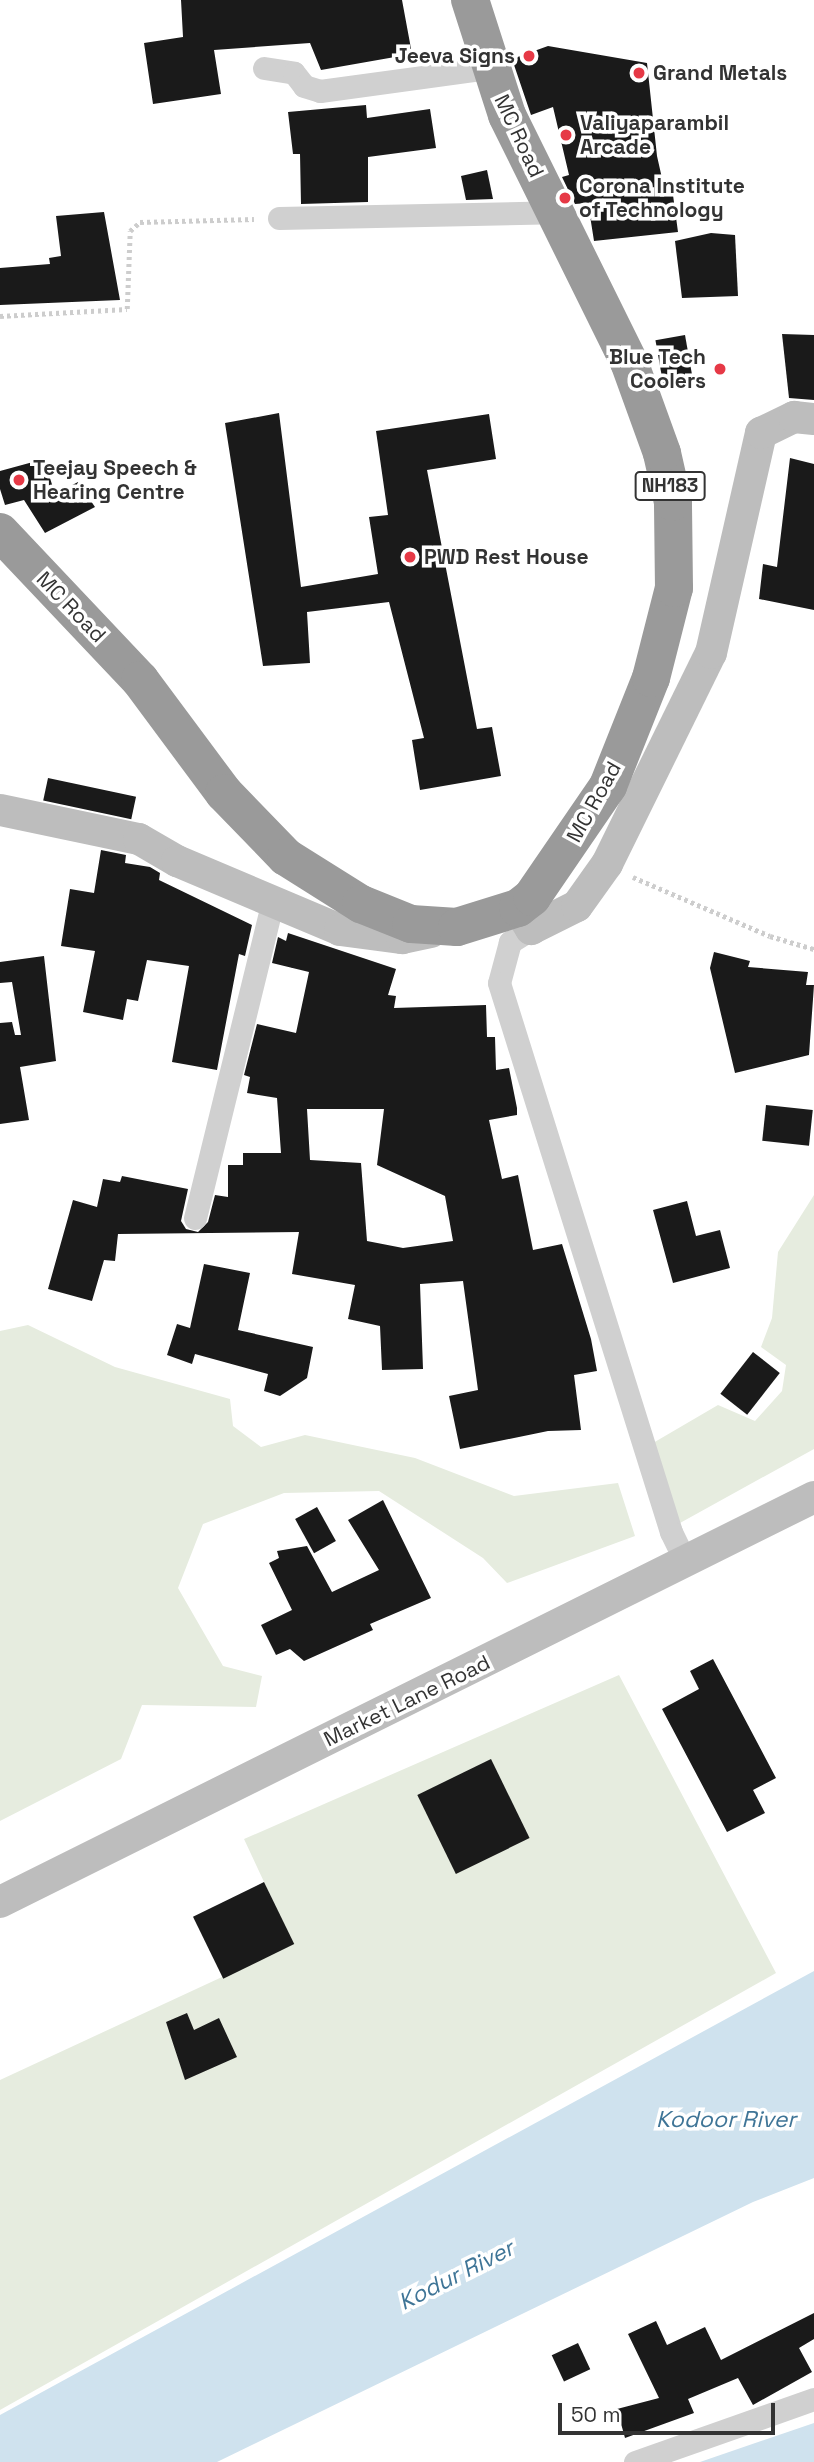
<!DOCTYPE html>
<html>
<head>
<meta charset="utf-8">
<style>
  body { margin:0 }
  #map { position:relative; width:814px; height:2462px; overflow:hidden; background:#fff; font-family:"Space Grotesk",sans-serif }
  div>[style] { position:absolute }
  [style*='--x'] { left:calc(var(--x)*1px); top:calc(var(--y)*1px); width:calc(var(--w)*1px); rotate:calc(var(--a)*1deg) }
  .green>* { inset:0; background:#e6ecdf }
  .water>* { inset:0; background:#cfe2ee }
  .building>* { inset:0; background:#1a1a1a; transform-origin:0 0 }
  .path>* { height:4.5px; margin-top:-2.25px; transform-origin:0; background:repeating-linear-gradient(90deg,#cdcdcd 0 3.5px,transparent 0 7px) }
  .street>* { height:23px; margin:-11.5px; padding:0 11.5px; transform-origin:11.5px; border-radius:11.5px; background:#d0d0d0 }
  .secondary>* { height:32px; margin:-16px; padding:0 16px; transform-origin:16px; border-radius:16px; background:#bdbdbd }
  .highway>* { height:38px; margin:-19px; padding:0 19px; transform-origin:19px; border-radius:19px; background:#9a9a9a }
  .dots>* { width:19px; height:19px; translate:-50% -50%; box-sizing:border-box; border:4px solid #fff; border-radius:50% }
  span { translate:-50% -50%; white-space:nowrap; text-align:center; line-height:1.15; -webkit-text-stroke:7px #fff; paint-order:stroke }
  .shield-label span { padding:2px 5px; background:#fff; border:2px solid; border-radius:5px; -webkit-text-stroke-width:0 }
  .shield-label { font-size:19px; color:#333; font-weight:700 }
  .poi-label { font-size:21px; color:#333; font-weight:700 }
  .right { translate:-100% -50%; text-align:right }
  .left { translate:0 -50%; text-align:left }
  .street-label { font-size:21px; color:#333 }
  .water-label { font-size:23px; color:#3f7597; font-style:italic }
  .scale { position:absolute; left:558px; top:2403px; width:217px; height:32px; box-sizing:border-box; border:4px solid #333; border-top:0; padding-left:9px; font-size:21px; line-height:24px; white-space:nowrap; color:#333; -webkit-text-stroke:5px #fff; paint-order:stroke }
</style>
</head>
<body>
<div id="map">
  <div class="green">
    <i style="clip-path:polygon(814px 1195px,814px 1449px,680px 1523px,653px 1443px,718px 1405px,755px 1421px,782px 1391px,786px 1365px,761px 1347px,772px 1318px,778px 1252px)"></i>
    <i style="clip-path:polygon(28px 1325px,115px 1367px,230px 1399px,233px 1426px,261px 1447px,305px 1435px,415px 1458px,514px 1496px,618px 1483px,635px 1536px,507px 1583px,483px 1558px,379px 1491px,284px 1493px,203px 1524px,178px 1588px,223px 1666px,262px 1676px,256px 1707px,142px 1705px,121px 1759px,0 1821px,0 1331px)"></i>
    <i style="clip-path:polygon(619px 1675px,776px 1973px,0 2410px,0 2080px,293px 1944px,244px 1839px)"></i>
  </div>
  <div class="water">
    <i style="clip-path:polygon(814px 1971px,814px 2178px,753px 2202px,217px 2462px,0 2462px,0 2415px)"></i>
    <i style="clip-path:polygon(814px 2423px,814px 2462px,700px 2462px)"></i>
  </div>
  <div class="building">
    <i style="clip-path:polygon(181px 0,402px 0,412px 54px,321px 70px,310px 43px,214px 50px,221px 94px,153px 104px,144px 43px,183px 37px)"></i>
    <i style="clip-path:polygon(548px 46px,647px 63px,657px 156px,666px 196px,673px 195px,678px 232px,594px 241px,588px 203px,575px 204px,562px 177px,569px 175px,553px 107px,531px 115px,512px 59px)"></i>
    <i style="clip-path:polygon(366px 105px,367px 118px,430px 109px,436px 148px,368px 157px,368px 202px,301px 204px,300px 154px,293px 154px,288px 112px)"></i>
    <i style="clip-path:polygon(487px 170px,493px 199px,466px 200px,461px 176px)"></i>
    <i style="clip-path:polygon(104px 212px,120px 300px,0 305px,0 268px,50px 264px,49px 258px,61px 256px,56px 216px)"></i>
    <i style="clip-path:polygon(711px 233px,735px 235px,738px 296px,682px 298px,675px 241px)"></i>
    <i style="clip-path:polygon(782px 334px,814px 335px,814px 400px,789px 398px)"></i>
    <i style="left:685px;top:335px;width:45px;height:30px;rotate:80deg"></i>
    <i style="clip-path:polygon(279px 413px,301px 587px,378px 574px,369px 517px,388px 515px,376px 431px,489px 414px,496px 459px,427px 470px,477px 729px,492px 727px,501px 776px,420px 790px,412px 740px,424px 738px,389px 602px,307px 612px,310px 663px,263px 666px,225px 423px)"></i>
    <i style="clip-path:polygon(790px 458px,814px 464px,814px 610px,759px 599px,763px 564px,777px 567px)"></i>
    <i style="clip-path:polygon(44px 459px,55px 494px,78px 482px,95px 507px,45px 533px,24px 500px,5px 505px,0 489px,0 471px)"></i>
    <i style="left:48px;top:778px;width:90px;height:23px;rotate:12deg"></i>
    <i style="clip-path:polygon(101px 850px,126px 855px,125px 863px,150px 867px,160px 873px,159px 880px,252px 925px,245px 956px,239px 954px,217px 1070px,172px 1062px,189px 966px,147px 960px,138px 1001px,127px 999px,123px 1020px,83px 1012px,95px 951px,61px 946px,70px 889px,94px 893px)"></i>
    <i style="clip-path:polygon(evenodd,288px 933px,396px 969px,388px 995px,396px 996px,394px 1008px,486px 1005px,487px 1037px,495px 1037px,496px 1070px,509px 1068px,517px 1108px,517px 1115px,489px 1120px,502px 1179px,518px 1175px,533px 1250px,562px 1244px,591px 1339px,597px 1371px,574px 1375px,581px 1430px,548px 1431px,460px 1449px,449px 1396px,478px 1390px,463px 1281px,420px 1284px,423px 1369px,382px 1370px,380px 1326px,348px 1319px,355px 1285px,292px 1274px,299px 1232px,118px 1234px,115px 1261px,104px 1260px,92px 1301px,48px 1289px,73px 1200px,97px 1207px,103px 1179px,120px 1182px,122px 1176px,188px 1189px,181px 1221px,186px 1229px,198px 1232px,208px 1222px,215px 1195px,228px 1197px,228px 1165px,243px 1165px,243px 1153px,281px 1153px,277px 1098px,247px 1093px,250px 1077px,244px 1075px,257px 1024px,296px 1033px,309px 972px,272px 963px,278px 937px,286px 941px,288px 933px,307px 1109px,384px 1109px,377px 1165px,445px 1196px,453px 1241px,403px 1248px,367px 1241px,361px 1163px,310px 1160px,307px 1109px)"></i>
    <i style="clip-path:polygon(714px 952px,750px 961px,748px 967px,808px 972px,806px 985px,814px 985px,809px 1055px,735px 1073px,710px 968px)"></i>
    <i style="clip-path:polygon(44px 956px,56px 1061px,20px 1067px,29px 1120px,0 1124px,0 1023px,12px 1022px,15px 1035px,21px 1035px,12px 982px,0 983px,0 962px)"></i>
    <i style="left:766px;top:1105px;width:47px;height:36px;rotate:6deg"></i>
    <i style="clip-path:polygon(687px 1201px,696px 1236px,720px 1230px,730px 1268px,673px 1283px,653px 1210px)"></i>
    <i style="clip-path:polygon(204px 1264px,250px 1273px,238px 1330px,313px 1347px,307px 1378px,280px 1396px,264px 1391px,268px 1374px,195px 1354px,192px 1364px,167px 1355px,177px 1324px,190px 1328px)"></i>
    <i style="left:753px;top:1352px;width:34px;height:53px;rotate:38deg"></i>
    <i style="clip-path:polygon(383px 1500px,431px 1598px,370px 1624px,373px 1630px,304px 1661px,290px 1649px,276px 1655px,261px 1625px,292px 1610px,269px 1563px,279px 1558px,277px 1551px,307px 1546px,332px 1592px,379px 1570px,348px 1520px)"></i>
    <i style="left:317px;top:1507px;width:39px;height:25px;rotate:61deg"></i>
    <i style="clip-path:polygon(713px 1659px,776px 1778px,753px 1790px,765px 1813px,727px 1832px,662px 1709px,699px 1689px,690px 1671px)"></i>
    <i style="left:491px;top:1759px;width:88px;height:82px;rotate:64deg"></i>
    <i style="left:264px;top:1882px;width:69px;height:79px;rotate:64deg"></i>
    <i style="clip-path:polygon(187px 2013px,194px 2030px,219px 2018px,237px 2057px,185px 2080px,166px 2022px)"></i>
    <i style="clip-path:polygon(814px 2313px,814px 2339px,799px 2348px,812px 2372px,753px 2405px,738px 2378px,688px 2399px,694px 2413px,625px 2438px,617px 2409px,659px 2398px,628px 2334px,656px 2321px,667px 2345px,705px 2327px,721px 2360px)"></i>
    <i style="left:578px;top:2343px;width:29px;height:29px;rotate:65deg"></i>
  </div>
  <div class="path">
    <i style="--x:0;--y:316;--w:127;--a:-3.2"></i>
    <i style="--x:127;--y:309;--w:78;--a:-87.8"></i>
    <i style="--x:130;--y:231;--w:13;--a:-42"></i>
    <i style="--x:140;--y:222;--w:114;--a:-1.5"></i>
    <i style="--x:633;--y:877;--w:149;--a:23.3"></i>
    <i style="--x:770;--y:936;--w:46;--a:16.5"></i>
  </div>
  <div class="street">
    <i style="--x:264;--y:68;--w:30;--a:9"></i>
    <i style="--x:294;--y:73;--w:16;--a:52"></i>
    <i style="--x:304;--y:86;--w:17;--a:17"></i>
    <i style="--x:320;--y:91;--w:171;--a:-7.8"></i>
    <i style="--x:279;--y:218;--w:276;--a:-1.2"></i>
    <i style="--x:531;--y:929;--w:25;--a:148"></i>
    <i style="--x:510;--y:942;--w:42;--a:105"></i>
    <i style="--x:499;--y:983;--w:575;--a:72.6"></i>
    <i style="--x:671;--y:1532;--w:34;--a:64"></i>
    <i style="--x:195;--y:1218;--w:323;--a:-76.2"></i>
    <i style="--x:635;--y:2462;--w:190;--a:-19.4"></i>
  </div>
  <div class="secondary">
    <i style="--x:0;--y:810;--w:142;--a:11.8"></i>
    <i style="--x:139;--y:839;--w:44;--a:30.1"></i>
    <i style="--x:177;--y:861;--w:177;--a:22.9"></i>
    <i style="--x:340;--y:930;--w:63;--a:7.4"></i>
    <i style="--x:402;--y:938;--w:30;--a:-12"></i>
    <i style="--x:518;--y:908;--w:25;--a:58"></i>
    <i style="--x:531;--y:929;--w:51;--a:-26.6"></i>
    <i style="--x:577;--y:906;--w:52;--a:-54.5"></i>
    <i style="--x:607;--y:864;--w:235;--a:-63.8"></i>
    <i style="--x:711;--y:653;--w:226;--a:-77.2"></i>
    <i style="--x:761;--y:433;--w:37;--a:-26"></i>
    <i style="--x:794;--y:417;--w:20;--a:6"></i>
    <i style="--x:0;--y:1902;--w:909;--a:-26.45"></i>
  </div>
  <div class="highway">
    <i style="--x:0;--y:532;--w:204;--a:46.6"></i>
    <i style="--x:140;--y:680;--w:141;--a:53.4"></i>
    <i style="--x:224;--y:793;--w:89;--a:45.9"></i>
    <i style="--x:286;--y:857;--w:89;--a:32.1"></i>
    <i style="--x:361;--y:904;--w:54;--a:21.8"></i>
    <i style="--x:411;--y:924;--w:46;--a:3.7"></i>
    <i style="--x:457;--y:927;--w:64;--a:-17.3"></i>
    <i style="--x:518;--y:908;--w:18;--a:-38"></i>
    <i style="--x:532;--y:897;--w:135;--a:-55.6"></i>
    <i style="--x:608;--y:786;--w:116;--a:-68.3"></i>
    <i style="--x:651;--y:678;--w:93;--a:-75.7"></i>
    <i style="--x:674;--y:588;--w:86;--a:-90.7"></i>
    <i style="--x:673;--y:502;--w:50;--a:-102.7"></i>
    <i style="--x:662;--y:453;--w:97;--a:-109.9"></i>
    <i style="--x:629;--y:362;--w:275;--a:-116.3"></i>
    <i style="--x:507;--y:115;--w:121;--a:-107.8"></i>
  </div>
  <div class="dots">
    <i style="left:529px;top:56px;background:#e63946"></i>
    <i style="left:639px;top:73px;background:#e63946"></i>
    <i style="left:566px;top:135px;background:#e63946"></i>
    <i style="left:565px;top:198px;background:#e63946"></i>
    <i style="left:720px;top:369px;background:#e63946"></i>
    <i style="left:19px;top:480px;background:#e63946"></i>
    <i style="left:410px;top:557px;background:#e63946"></i>
  </div>
  <div class="shield-label">
    <span style="left:670px;top:486px">NH183</span>
  </div>
  <div class="poi-label">
    <span class="right" style="left:515px;top:56px">Jeeva Signs</span>
    <span class="left" style="left:653px;top:73px">Grand Metals</span>
    <span class="left" style="left:580px;top:135px">Valiyaparambil<br>Arcade</span>
    <span class="left" style="left:579px;top:198px">Corona Institute<br>of Technology</span>
    <span class="right" style="left:706px;top:369px">Blue Tech<br>Coolers</span>
    <span class="left" style="left:33px;top:480px">Teejay Speech &amp;<br>Hearing Centre</span>
    <span class="left" style="left:424px;top:557px">PWD Rest House</span>
  </div>
  <div class="street-label">
    <span style="left:519px;top:136px;rotate:65deg">MC Road</span>
    <span style="left:71px;top:607px;rotate:46deg">MC Road</span>
    <span style="left:594px;top:802px;rotate:-61deg">MC Road</span>
    <span style="left:407px;top:1701px;rotate:-26deg">Market Lane Road</span>
  </div>
  <div class="water-label">
    <span style="left:726px;top:2119px">Kodoor River</span>
    <span style="left:456px;top:2275px;rotate:-27deg">Kodur River</span>
  </div>
  <div class="scale">50 m</div>
</div>
</body>
</html>
